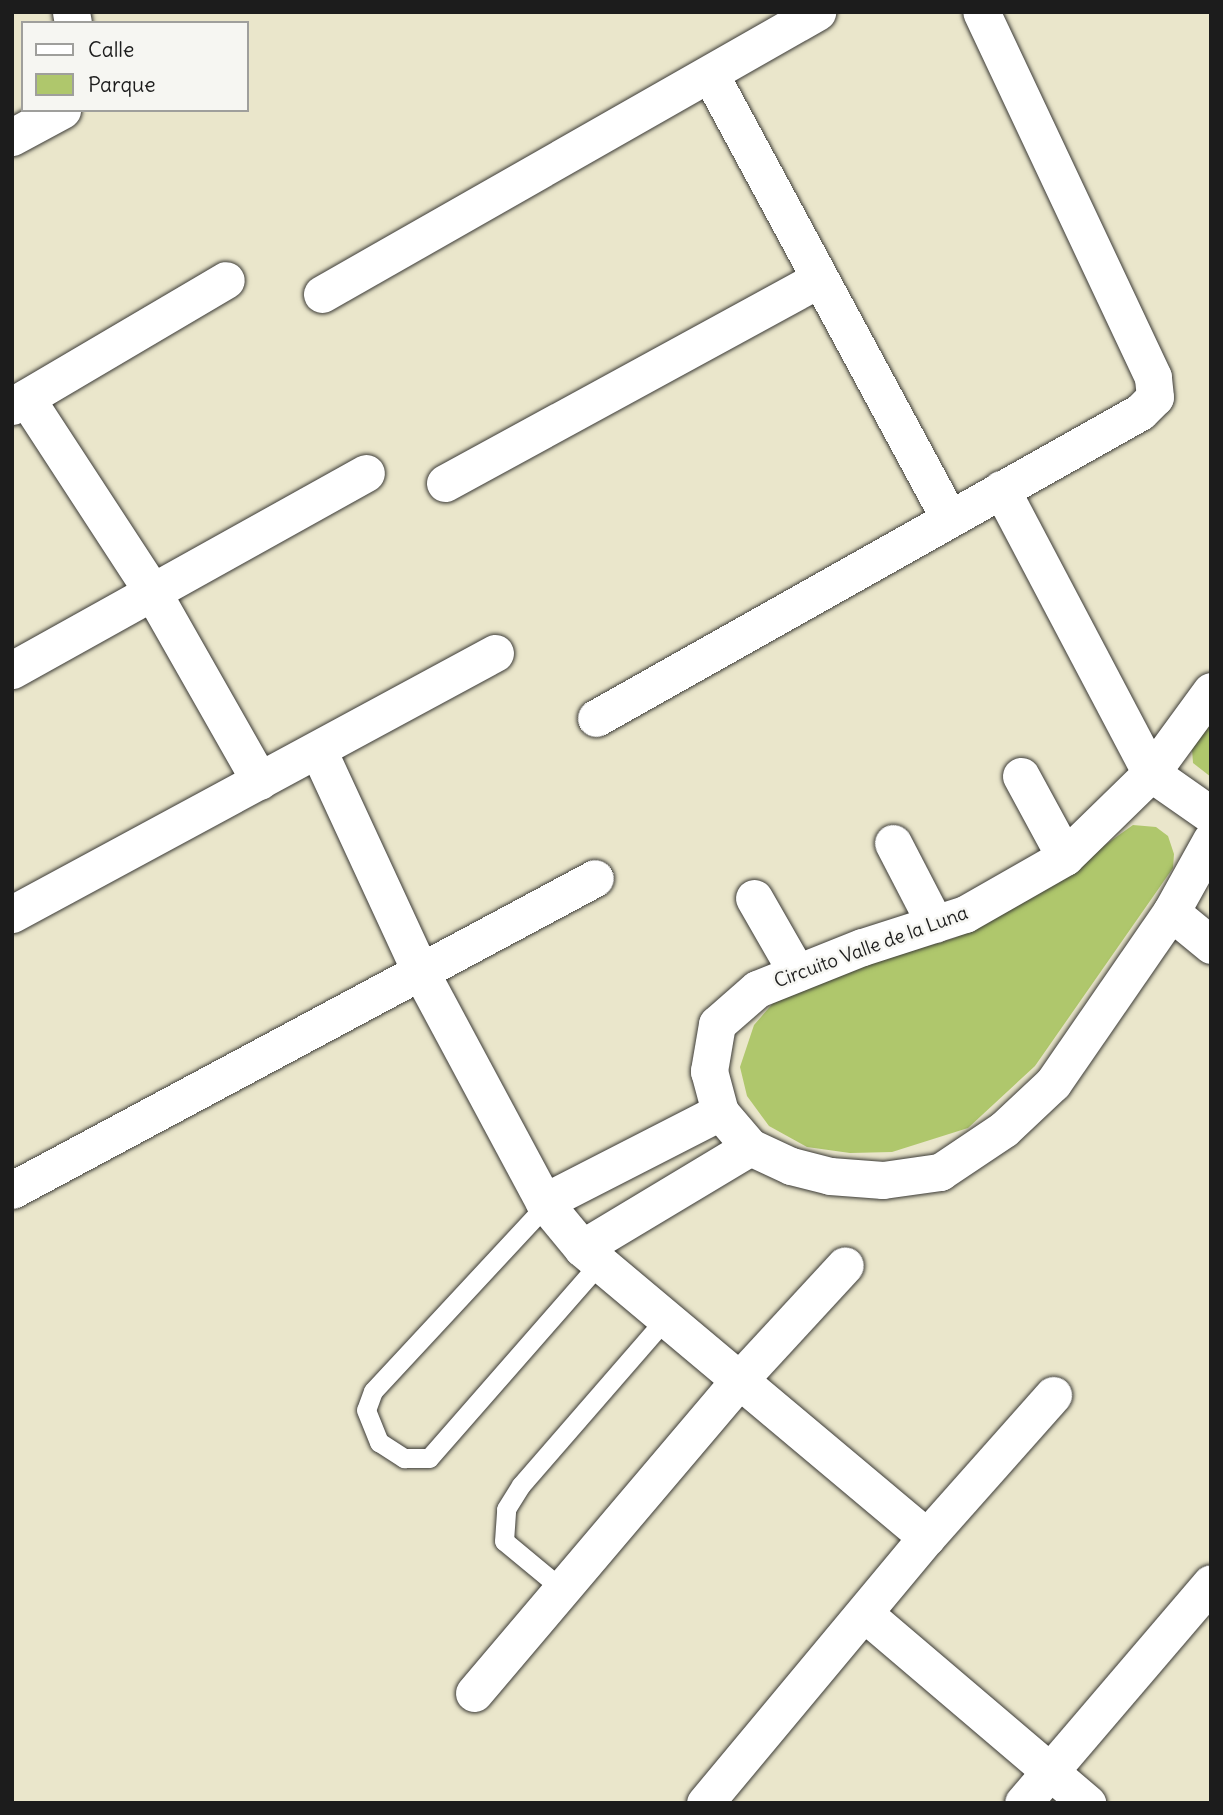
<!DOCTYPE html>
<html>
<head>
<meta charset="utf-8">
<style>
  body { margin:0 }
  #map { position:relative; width:1223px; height:1815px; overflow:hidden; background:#eae6cb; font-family:Delius,sans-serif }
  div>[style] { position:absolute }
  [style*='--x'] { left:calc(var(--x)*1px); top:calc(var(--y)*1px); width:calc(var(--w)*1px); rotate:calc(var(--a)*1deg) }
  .green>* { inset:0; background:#afc76c }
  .roads { filter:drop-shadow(0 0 2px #3b3a36) drop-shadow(0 0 2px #3b3a36) }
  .service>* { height:19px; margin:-9.5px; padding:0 9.5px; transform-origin:9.5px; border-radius:9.5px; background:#fff }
  .minor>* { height:37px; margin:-18.5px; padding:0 18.5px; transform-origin:18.5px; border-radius:18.5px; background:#fff }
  span { translate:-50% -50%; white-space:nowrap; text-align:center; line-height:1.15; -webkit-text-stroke:5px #f6f6f2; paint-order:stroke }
  .street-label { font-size:19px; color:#1c1c1c }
  .frame { position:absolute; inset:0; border:14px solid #1c1c1c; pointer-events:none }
  .legend { position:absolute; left:21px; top:21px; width:228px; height:91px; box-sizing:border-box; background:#f6f6f2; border:2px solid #9f9f9c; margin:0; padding:9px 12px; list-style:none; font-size:21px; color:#1c1c1c }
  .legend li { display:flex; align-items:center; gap:14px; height:35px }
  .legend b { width:35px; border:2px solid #9f9f9c }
</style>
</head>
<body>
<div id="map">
  <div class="green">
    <i style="clip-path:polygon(1211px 720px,1211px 777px,1193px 763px,1192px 749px)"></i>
    <i style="clip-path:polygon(1133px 825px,1156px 827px,1168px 836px,1174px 854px,1173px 868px,1035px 1066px,968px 1128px,892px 1152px,850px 1153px,807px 1147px,769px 1126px,747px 1096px,740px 1067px,754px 1025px,775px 1001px,805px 983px,955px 938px,1028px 900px)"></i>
  </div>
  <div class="roads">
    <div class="service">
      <i style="--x:546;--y:1205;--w:254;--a:132.9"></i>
      <i style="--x:373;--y:1391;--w:20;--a:110"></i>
      <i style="--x:366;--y:1410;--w:35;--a:68"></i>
      <i style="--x:379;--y:1442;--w:30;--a:33"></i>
      <i style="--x:404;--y:1458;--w:25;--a:0"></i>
      <i style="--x:429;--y:1458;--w:259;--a:-48.8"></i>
      <i style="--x:562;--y:1589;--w:75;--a:-140.4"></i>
      <i style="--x:504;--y:1541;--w:32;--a:-86"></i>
      <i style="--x:506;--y:1509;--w:28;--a:-58"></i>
      <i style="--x:521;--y:1485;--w:221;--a:-49"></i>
    </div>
    <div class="minor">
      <i style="--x:71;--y:12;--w:11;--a:80"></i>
      <i style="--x:711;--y:76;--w:502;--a:61.7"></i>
      <i style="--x:12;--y:137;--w:57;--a:-28.4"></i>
      <i style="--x:322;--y:294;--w:570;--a:-29.67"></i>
      <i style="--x:26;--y:398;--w:233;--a:56.9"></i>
      <i style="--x:153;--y:593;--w:216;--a:60.4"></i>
      <i style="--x:12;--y:406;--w:248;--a:-30.5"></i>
      <i style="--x:445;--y:483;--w:425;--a:-28.6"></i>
      <i style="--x:1001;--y:489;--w:321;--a:62.2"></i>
      <i style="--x:1151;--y:773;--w:73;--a:35"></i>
      <i style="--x:12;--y:670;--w:405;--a:-29.1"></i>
      <i style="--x:1211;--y:691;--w:102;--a:126.2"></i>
      <i style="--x:1151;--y:773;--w:120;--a:135.7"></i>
      <i style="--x:1065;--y:857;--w:115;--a:150.3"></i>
      <i style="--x:965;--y:914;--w:108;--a:162.2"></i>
      <i style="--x:862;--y:947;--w:113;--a:158.2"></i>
      <i style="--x:757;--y:989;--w:53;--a:138.8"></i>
      <i style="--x:717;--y:1024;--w:48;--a:99.7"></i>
      <i style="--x:709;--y:1071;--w:42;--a:75"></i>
      <i style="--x:720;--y:1112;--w:46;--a:49.4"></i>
      <i style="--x:750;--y:1147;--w:45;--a:24.9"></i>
      <i style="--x:791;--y:1166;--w:40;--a:14.4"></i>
      <i style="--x:830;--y:1176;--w:53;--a:4.3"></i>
      <i style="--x:883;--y:1180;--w:58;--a:-8"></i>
      <i style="--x:940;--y:1172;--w:77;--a:-33.9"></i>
      <i style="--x:1004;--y:1129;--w:67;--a:-43.2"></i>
      <i style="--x:1053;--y:1083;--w:208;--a:-55.4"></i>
      <i style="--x:1171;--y:912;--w:82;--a:-60.9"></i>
      <i style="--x:596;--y:718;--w:624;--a:-29.36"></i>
      <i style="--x:1140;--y:412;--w:21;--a:-45"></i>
      <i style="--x:1155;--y:397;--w:20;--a:-96"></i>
      <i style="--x:1153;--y:377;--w:403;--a:-115.2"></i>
      <i style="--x:318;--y:750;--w:241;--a:65.2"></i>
      <i style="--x:419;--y:969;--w:264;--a:61.8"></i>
      <i style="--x:544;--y:1202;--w:60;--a:50.4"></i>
      <i style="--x:582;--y:1248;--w:450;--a:40"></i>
      <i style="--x:1021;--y:776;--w:92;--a:61.5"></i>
      <i style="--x:893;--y:843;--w:91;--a:62.6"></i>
      <i style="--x:754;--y:898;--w:86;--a:60.2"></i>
      <i style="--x:1171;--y:912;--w:52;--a:39.5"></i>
      <i style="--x:12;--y:914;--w:549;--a:-28.39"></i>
      <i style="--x:12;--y:1190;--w:661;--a:-28.15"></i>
      <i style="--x:544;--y:1202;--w:198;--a:-27.1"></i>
      <i style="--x:582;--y:1248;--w:196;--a:-31"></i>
      <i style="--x:865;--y:1614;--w:292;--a:40.4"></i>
      <i style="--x:474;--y:1693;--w:410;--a:-49.7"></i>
      <i style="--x:739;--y:1380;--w:156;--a:-47.3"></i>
      <i style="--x:705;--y:1803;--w:346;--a:-50.2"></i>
      <i style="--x:927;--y:1537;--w:190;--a:-48.4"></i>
      <i style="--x:1023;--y:1803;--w:289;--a:-49.5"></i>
    </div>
  </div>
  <div class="street-label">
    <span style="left:871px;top:947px;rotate:-20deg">Circuito Valle de la Luna</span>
  </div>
  <div class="frame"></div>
  <ul class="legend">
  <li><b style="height:9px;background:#fff"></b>Calle</li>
  <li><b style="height:19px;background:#afc76c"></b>Parque</li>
  </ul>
</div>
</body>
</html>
